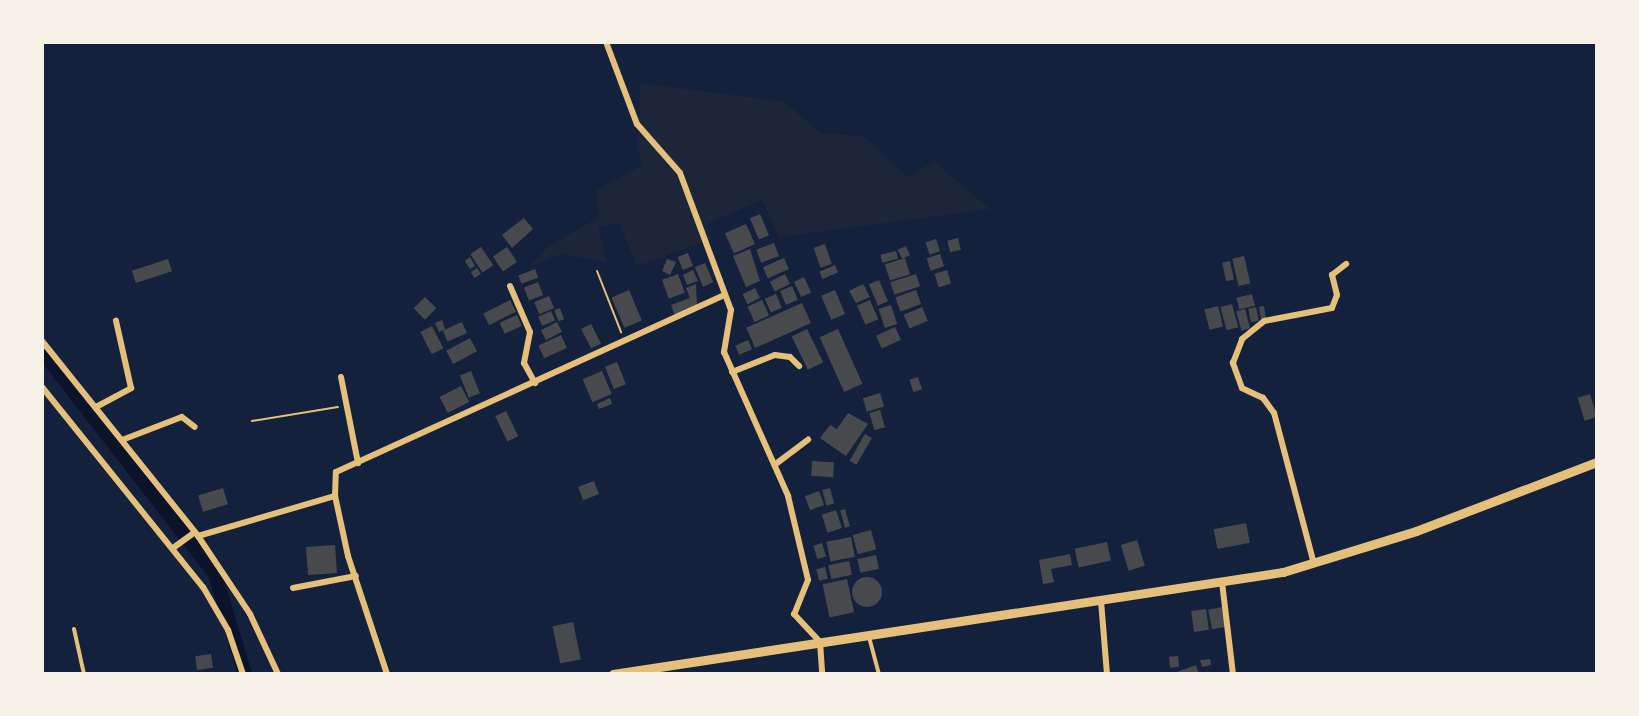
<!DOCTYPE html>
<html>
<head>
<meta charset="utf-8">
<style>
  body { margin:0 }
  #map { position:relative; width:1639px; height:716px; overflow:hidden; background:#14213d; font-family:"Exo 2",sans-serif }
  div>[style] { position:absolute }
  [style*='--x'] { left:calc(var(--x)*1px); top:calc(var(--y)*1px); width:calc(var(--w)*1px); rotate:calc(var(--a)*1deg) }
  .green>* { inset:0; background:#1d2539 }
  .canal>* { height:14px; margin:-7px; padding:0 7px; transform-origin:7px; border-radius:7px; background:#0b132b }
  .building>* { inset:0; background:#48494c; transform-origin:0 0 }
  .round { border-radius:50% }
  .path>* { height:2px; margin:-1px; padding:0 1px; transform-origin:1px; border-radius:1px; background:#e5c07b }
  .service>* { height:4px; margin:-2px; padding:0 2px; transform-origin:2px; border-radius:2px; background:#e5c07b }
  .minor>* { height:6px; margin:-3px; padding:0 3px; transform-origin:3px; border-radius:3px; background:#e5c07b }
  .tertiary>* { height:9px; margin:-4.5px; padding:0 4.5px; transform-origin:4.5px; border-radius:4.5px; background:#e5c07b }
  span { translate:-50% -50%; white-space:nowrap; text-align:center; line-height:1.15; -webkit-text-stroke:6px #f6f1e7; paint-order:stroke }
  .frame { position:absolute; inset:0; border:44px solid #f6f1e7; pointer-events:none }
</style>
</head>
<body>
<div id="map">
  <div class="green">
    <i style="clip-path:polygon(640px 83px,785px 102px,820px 133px,864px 136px,908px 178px,934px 161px,990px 209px,779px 237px,762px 200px,706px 224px,712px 239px,637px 266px,619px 223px,598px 228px,607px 263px,563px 254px,529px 267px,548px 247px,599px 217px,596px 190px,643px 165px,638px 149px)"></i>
  </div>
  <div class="canal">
    <i style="--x:42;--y:351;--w:282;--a:52.2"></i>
    <i style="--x:215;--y:574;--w:104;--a:73.3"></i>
  </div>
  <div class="building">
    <i style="left:760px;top:214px;width:23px;height:11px;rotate:67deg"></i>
    <i style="clip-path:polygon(524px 218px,533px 229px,512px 248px,502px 235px)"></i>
    <i style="left:746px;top:224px;width:22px;height:23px;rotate:66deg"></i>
    <i style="left:958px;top:238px;width:12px;height:11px;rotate:76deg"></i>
    <i style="left:936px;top:239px;width:13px;height:11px;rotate:72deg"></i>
    <i style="left:774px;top:243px;width:14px;height:19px;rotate:69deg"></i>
    <i style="left:825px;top:244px;width:21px;height:12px;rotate:71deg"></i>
    <i style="left:906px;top:246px;width:10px;height:9px;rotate:66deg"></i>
    <i style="left:481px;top:247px;width:22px;height:13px;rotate:56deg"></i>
    <i style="left:507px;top:247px;width:18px;height:17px;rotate:56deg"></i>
    <i style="clip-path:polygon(750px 249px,760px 281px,746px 287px,733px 256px)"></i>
    <i style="left:896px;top:251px;width:8px;height:16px;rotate:76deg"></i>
    <i style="left:688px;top:253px;width:14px;height:11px;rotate:69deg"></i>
    <i style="left:940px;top:254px;width:13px;height:14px;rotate:72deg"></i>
    <i style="left:1244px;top:256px;width:28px;height:12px;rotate:77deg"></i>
    <i style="clip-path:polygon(470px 257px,475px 266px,470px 269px,465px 261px)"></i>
    <i style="left:784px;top:258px;width:12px;height:23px;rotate:66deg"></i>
    <i style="left:905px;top:258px;width:17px;height:21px;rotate:73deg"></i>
    <i style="left:168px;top:259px;width:13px;height:38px;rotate:72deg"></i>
    <i style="clip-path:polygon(667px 259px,676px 262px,670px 275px,662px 271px)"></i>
    <i style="left:1230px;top:261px;width:19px;height:8px;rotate:78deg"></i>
    <i style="left:705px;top:263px;width:21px;height:11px;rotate:67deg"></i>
    <i style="left:835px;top:265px;width:8px;height:17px;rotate:67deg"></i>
    <i style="clip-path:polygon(477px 268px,481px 274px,474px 278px,471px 272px)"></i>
    <i style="left:535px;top:269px;width:9px;height:18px;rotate:69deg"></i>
    <i style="clip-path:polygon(693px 270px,698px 281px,687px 285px,683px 275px)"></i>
    <i style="left:947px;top:270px;width:14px;height:13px;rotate:73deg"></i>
    <i style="left:678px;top:274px;width:20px;height:17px;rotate:70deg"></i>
    <i style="left:785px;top:274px;width:11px;height:17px;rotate:63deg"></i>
    <i style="left:916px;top:274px;width:13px;height:27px;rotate:72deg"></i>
    <i style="left:804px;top:277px;width:17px;height:11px;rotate:65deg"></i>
    <i style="left:879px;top:280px;width:23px;height:11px;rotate:67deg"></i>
    <i style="left:538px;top:282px;width:14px;height:15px;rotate:69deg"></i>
    <i style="clip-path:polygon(696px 284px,697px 308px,675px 316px,671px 305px,690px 298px,686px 288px)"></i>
    <i style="clip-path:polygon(863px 284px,870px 297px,856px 303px,849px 291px)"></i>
    <i style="left:792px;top:286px;width:15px;height:13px;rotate:67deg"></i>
    <i style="left:755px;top:288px;width:11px;height:14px;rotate:63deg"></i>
    <i style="left:629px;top:290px;width:33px;height:19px;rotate:67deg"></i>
    <i style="left:835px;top:290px;width:26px;height:15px;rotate:67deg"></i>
    <i style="left:916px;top:290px;width:15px;height:22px;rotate:70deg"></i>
    <i style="left:776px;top:294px;width:15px;height:12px;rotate:67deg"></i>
    <i style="left:1252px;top:294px;width:12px;height:16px;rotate:76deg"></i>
    <i style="left:549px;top:296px;width:13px;height:16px;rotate:67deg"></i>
    <i style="left:425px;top:297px;width:16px;height:16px;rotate:45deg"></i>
    <i style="left:510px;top:300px;width:13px;height:30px;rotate:63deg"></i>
    <i style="left:762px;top:300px;width:17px;height:16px;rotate:65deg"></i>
    <i style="left:870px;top:300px;width:21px;height:14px;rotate:67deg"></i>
    <i style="left:802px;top:303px;width:22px;height:61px;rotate:66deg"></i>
    <i style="left:1232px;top:304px;width:24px;height:12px;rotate:75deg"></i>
    <i style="left:891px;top:305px;width:20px;height:13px;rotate:72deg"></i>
    <i style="left:1218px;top:306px;width:21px;height:14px;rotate:76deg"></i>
    <i style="left:1264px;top:306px;width:12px;height:5px;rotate:81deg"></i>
    <i style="left:922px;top:307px;width:15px;height:20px;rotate:67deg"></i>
    <i style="left:1256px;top:307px;width:14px;height:8px;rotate:78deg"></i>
    <i style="left:560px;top:308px;width:12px;height:6px;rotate:70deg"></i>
    <i style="left:1245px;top:309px;width:20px;height:9px;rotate:75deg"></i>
    <i style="left:551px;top:311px;width:10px;height:14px;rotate:66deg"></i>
    <i style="left:517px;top:315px;width:12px;height:19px;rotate:66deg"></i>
    <i style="clip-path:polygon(442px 320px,445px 329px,439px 332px,435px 323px)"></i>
    <i style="left:462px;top:322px;width:12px;height:21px;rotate:66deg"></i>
    <i style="left:557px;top:322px;width:11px;height:18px;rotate:63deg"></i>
    <i style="left:591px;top:324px;width:22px;height:11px;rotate:63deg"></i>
    <i style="left:432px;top:326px;width:25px;height:13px;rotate:63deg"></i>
    <i style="left:895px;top:327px;width:14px;height:21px;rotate:65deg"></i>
    <i style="left:807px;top:329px;width:37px;height:17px;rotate:64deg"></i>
    <i style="left:838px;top:329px;width:60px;height:20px;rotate:66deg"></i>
    <i style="left:561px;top:335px;width:14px;height:25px;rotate:65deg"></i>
    <i style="left:470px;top:338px;width:15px;height:27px;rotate:62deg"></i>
    <i style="left:748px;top:340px;width:10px;height:14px;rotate:66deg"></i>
    <i style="left:617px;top:362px;width:24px;height:13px;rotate:68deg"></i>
    <i style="left:471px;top:371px;width:24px;height:12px;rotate:68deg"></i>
    <i style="left:602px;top:371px;width:25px;height:21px;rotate:67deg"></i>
    <i style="left:918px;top:377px;width:13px;height:9px;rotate:72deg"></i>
    <i style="left:461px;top:386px;width:18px;height:24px;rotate:63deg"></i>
    <i style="left:880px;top:393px;width:14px;height:18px;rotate:73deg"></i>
    <i style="left:1590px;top:394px;width:24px;height:13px;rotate:73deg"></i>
    <i style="clip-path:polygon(610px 398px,612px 404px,599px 409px,597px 404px)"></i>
    <i style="left:880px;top:410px;width:18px;height:11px;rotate:74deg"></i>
    <i style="left:506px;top:411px;width:28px;height:12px;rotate:64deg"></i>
    <i style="clip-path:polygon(848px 413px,868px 424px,846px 456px,820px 438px,830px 425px,837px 429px)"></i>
    <i style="left:865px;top:434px;width:8px;height:31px;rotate:30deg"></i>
    <i style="left:812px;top:461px;width:22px;height:15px;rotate:3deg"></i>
    <i style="left:594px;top:481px;width:14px;height:17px;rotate:69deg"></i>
    <i style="left:223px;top:488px;width:17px;height:26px;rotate:73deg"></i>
    <i style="left:830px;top:488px;width:16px;height:8px;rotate:75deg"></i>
    <i style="left:819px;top:491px;width:15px;height:15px;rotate:70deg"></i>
    <i style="left:845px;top:509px;width:18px;height:5px;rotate:74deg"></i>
    <i style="left:836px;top:510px;width:19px;height:15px;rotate:72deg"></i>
    <i style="left:1246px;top:523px;width:20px;height:33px;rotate:79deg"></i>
    <i style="left:871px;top:530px;width:20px;height:19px;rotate:75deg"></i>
    <i style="left:851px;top:537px;width:20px;height:25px;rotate:79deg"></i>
    <i style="left:1137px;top:540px;width:27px;height:17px;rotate:73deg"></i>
    <i style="left:1107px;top:542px;width:19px;height:33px;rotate:78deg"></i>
    <i style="left:822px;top:543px;width:14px;height:9px;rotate:73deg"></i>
    <i style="left:335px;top:545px;width:28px;height:29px;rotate:86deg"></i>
    <i style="clip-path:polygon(1070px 554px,1072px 565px,1051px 569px,1054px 582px,1043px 584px,1039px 560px)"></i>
    <i style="left:876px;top:555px;width:14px;height:19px;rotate:78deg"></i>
    <i style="left:849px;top:561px;width:14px;height:21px;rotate:78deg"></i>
    <i style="left:825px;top:567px;width:12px;height:9px;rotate:76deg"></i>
    <i class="round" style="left:852px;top:577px;width:30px;height:30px"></i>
    <i style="left:847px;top:579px;width:34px;height:25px;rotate:78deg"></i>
    <i style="left:1222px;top:607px;width:20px;height:14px;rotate:79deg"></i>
    <i style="left:1206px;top:609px;width:21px;height:15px;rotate:82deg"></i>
    <i style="left:573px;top:622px;width:38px;height:21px;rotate:78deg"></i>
    <i style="left:211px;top:654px;width:14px;height:16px;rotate:82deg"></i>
    <i style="left:1178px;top:656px;width:11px;height:9px;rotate:85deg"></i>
    <i style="clip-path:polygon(1210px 659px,1211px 665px,1202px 667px,1200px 660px)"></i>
    <i style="clip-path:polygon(1196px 665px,1199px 674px,1171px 674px)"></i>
  </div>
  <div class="path">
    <i style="--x:597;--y:271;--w:66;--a:68.5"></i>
    <i style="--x:252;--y:421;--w:87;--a:-9.2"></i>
  </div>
  <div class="service">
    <i style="--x:74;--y:629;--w:46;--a:77.5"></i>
    <i style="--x:869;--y:637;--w:38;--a:75"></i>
  </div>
  <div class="minor">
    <i style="--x:606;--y:42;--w:88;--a:69.3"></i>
    <i style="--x:637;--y:124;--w:65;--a:48.7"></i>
    <i style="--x:680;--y:173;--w:146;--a:69.6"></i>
    <i style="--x:731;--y:310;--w:43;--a:99.5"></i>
    <i style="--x:724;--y:352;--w:158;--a:66"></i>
    <i style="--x:788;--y:496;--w:86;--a:76.6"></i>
    <i style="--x:808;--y:580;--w:37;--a:112"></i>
    <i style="--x:794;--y:614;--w:38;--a:47"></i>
    <i style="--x:820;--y:642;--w:32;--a:86"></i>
    <i style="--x:510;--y:286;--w:50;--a:66.5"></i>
    <i style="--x:530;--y:332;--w:32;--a:101"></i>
    <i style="--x:524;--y:363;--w:23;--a:61"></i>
    <i style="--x:42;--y:341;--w:250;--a:51.3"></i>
    <i style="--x:198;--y:536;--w:94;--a:56.3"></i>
    <i style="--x:250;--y:614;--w:66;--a:65"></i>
    <i style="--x:732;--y:372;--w:46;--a:-21.6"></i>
    <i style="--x:775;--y:355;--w:15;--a:8"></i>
    <i style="--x:790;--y:357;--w:13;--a:45"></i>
    <i style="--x:341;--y:377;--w:88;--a:78.8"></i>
    <i style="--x:42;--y:387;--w:257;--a:51.2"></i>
    <i style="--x:203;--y:587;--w:50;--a:59.8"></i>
    <i style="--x:228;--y:630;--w:46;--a:71.2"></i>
    <i style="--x:96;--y:407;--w:40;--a:-28"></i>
    <i style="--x:131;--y:388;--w:69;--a:-102.6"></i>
    <i style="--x:122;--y:440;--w:64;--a:-21"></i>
    <i style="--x:182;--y:417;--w:16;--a:38"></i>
    <i style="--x:777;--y:463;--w:39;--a:-37"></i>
    <i style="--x:198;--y:536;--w:143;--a:-16.3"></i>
    <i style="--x:173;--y:548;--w:26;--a:-36"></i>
    <i style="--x:1314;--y:564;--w:156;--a:-104.8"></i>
    <i style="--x:1274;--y:413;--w:19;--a:-126"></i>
    <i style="--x:1263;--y:398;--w:23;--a:-155"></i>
    <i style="--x:1242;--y:388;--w:27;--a:-110"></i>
    <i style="--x:1233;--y:363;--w:26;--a:-69"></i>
    <i style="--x:1242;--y:339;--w:28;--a:-39"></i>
    <i style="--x:1264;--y:321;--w:69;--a:-10.8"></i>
    <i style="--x:1332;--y:308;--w:14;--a:-69"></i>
    <i style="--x:1337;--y:295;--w:21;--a:-104"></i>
    <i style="--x:1332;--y:275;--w:18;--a:-38"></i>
    <i style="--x:1222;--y:582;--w:93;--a:83.2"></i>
    <i style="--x:293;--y:588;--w:64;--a:-10.8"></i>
    <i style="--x:1101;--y:601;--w:73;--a:85.3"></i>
    <i style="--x:387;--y:674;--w:124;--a:-108.3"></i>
    <i style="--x:348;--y:556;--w:61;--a:-102.2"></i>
    <i style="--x:335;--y:496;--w:24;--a:-88"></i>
    <i style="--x:336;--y:472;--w:425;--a:-24.5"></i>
  </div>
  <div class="tertiary">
    <i style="--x:613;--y:674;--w:678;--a:-8.66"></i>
    <i style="--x:1283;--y:572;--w:139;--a:-17.1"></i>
    <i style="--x:1416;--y:531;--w:194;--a:-20.9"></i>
  </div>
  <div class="frame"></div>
</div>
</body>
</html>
